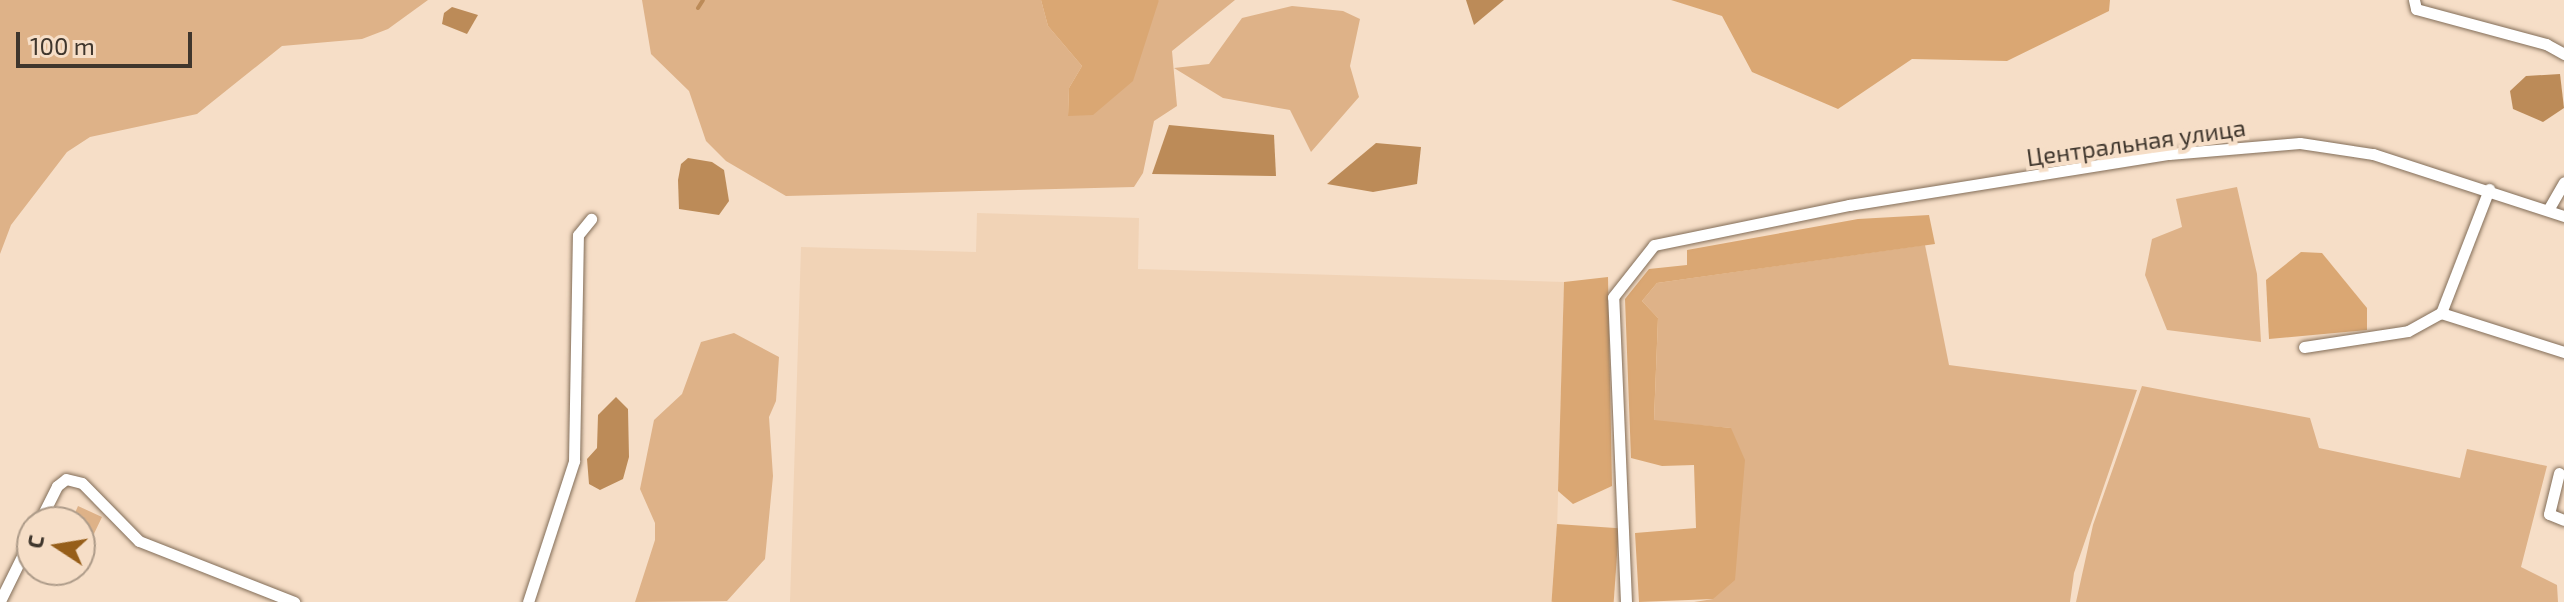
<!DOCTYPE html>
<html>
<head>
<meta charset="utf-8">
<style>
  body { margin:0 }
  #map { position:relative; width:2564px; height:602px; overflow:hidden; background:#f6dec7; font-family:"Exo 2",sans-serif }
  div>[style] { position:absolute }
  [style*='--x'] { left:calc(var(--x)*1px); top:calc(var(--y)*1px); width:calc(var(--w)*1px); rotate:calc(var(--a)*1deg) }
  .built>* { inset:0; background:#f1d3b6 }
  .green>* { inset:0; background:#deb288 }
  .forest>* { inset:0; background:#daa773; transform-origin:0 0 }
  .water>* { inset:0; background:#bc8b58 }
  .stream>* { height:4px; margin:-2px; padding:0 2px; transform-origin:2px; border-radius:2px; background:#bc8b58 }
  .roads { filter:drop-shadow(0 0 2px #826d58) drop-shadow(0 0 2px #826d58) }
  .minor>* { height:11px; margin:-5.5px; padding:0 5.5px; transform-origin:5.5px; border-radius:5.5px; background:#fff }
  span { translate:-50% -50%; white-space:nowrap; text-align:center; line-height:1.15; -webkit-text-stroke:8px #f6dec7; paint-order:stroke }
  .street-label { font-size:24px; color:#3f362d }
  .north { position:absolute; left:16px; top:506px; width:80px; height:80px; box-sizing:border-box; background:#f6dec7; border:2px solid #ad9b89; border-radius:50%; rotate:282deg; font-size:22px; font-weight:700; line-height:32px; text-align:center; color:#3f362d }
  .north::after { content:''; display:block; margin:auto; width:28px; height:36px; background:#965e19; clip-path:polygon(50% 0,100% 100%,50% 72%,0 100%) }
  .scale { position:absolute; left:16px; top:32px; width:176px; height:36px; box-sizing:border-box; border:4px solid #3f362d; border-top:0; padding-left:10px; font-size:24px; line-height:28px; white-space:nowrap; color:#3f362d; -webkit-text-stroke:6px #f6dec7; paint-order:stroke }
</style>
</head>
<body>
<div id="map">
  <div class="built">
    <i style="clip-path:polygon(977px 213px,1139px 218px,1138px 269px,1564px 282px,1555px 602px,790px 602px,801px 247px,976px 252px)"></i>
  </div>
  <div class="green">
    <i style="clip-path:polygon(0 0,428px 0,388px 29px,362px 39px,282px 46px,197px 114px,90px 137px,67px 152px,11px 225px,0 254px)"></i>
    <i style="clip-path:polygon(642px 0,1041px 0,1048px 26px,1082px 66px,1069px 88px,1068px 116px,1159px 0,1235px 0,1172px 51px,1177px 106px,1154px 121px,1143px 173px,1134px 187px,786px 196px,726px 161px,706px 141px,689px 91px,651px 54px)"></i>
    <i style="clip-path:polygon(1292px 6px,1343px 11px,1360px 19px,1350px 66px,1359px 97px,1311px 152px,1290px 110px,1223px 98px,1174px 68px,1209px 64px,1242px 18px)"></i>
    <i style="clip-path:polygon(2237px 187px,2257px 274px,2261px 342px,2167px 330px,2145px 275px,2152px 239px,2182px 227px,2176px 199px)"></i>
    <i style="clip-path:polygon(1925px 245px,1949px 365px,2137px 390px,2074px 573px,2070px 602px,1694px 602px,1713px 599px,1731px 428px,1654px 421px,1658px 318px,1642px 301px,1657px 283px)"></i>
    <i style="clip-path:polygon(734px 333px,779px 357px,776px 401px,769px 417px,773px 476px,765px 559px,727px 601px,635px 602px,655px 540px,655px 523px,640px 489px,654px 420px,682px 394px,701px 342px)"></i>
    <i style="clip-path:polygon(2142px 386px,2310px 418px,2319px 448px,2460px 478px,2467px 449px,2547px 466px,2521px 567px,2557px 585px,2558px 602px,2076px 602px,2093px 525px)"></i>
    <i style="clip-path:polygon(78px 506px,102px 517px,90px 542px,80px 538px,80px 522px,71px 522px)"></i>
  </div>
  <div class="forest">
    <i style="clip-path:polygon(1041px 0,1159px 0,1133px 81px,1093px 115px,1068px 116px,1069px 88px,1082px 66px,1048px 26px)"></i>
    <i style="clip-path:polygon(1671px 0,2110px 0,2109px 11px,2007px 61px,1912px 59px,1838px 109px,1752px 72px,1722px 16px)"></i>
    <i style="clip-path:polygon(1929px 215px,1935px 244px,1657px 283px,1642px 301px,1658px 318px,1654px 420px,1731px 428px,1745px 460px,1735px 580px,1713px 599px,1639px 602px,1635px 533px,1696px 528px,1694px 465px,1662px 466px,1631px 458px,1625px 299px,1649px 269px,1687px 265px,1687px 250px,1858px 219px)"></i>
    <i style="clip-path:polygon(2301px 252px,2322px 253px,2367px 308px,2367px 330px,2269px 339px,2266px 280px)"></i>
    <i style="clip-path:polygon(1608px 277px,1612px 486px,1573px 504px,1558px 491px,1564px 282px)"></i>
    <i style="left:1557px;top:524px;width:62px;height:78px;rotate:4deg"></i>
  </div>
  <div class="water">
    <i style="clip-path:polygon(1466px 0,1504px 0,1474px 25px)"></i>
    <i style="clip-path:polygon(452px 7px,478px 15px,467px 34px,442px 24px,444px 13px)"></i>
    <i style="clip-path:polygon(2560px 74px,2564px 108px,2543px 122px,2513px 109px,2510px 91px,2526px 76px)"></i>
    <i style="clip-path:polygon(1169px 125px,1274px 135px,1276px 176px,1152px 174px)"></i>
    <i style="clip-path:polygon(1376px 143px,1421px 147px,1417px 184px,1373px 192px,1327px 184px)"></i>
    <i style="clip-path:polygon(688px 158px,712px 162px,724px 170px,729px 201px,719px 215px,679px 209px,678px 180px,681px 164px)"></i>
    <i style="clip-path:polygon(616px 397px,628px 409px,629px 457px,623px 479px,600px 490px,589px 484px,587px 459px,597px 448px,598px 415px)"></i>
  </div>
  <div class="stream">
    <i style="--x:698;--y:8;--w:9;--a:-58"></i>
  </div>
  <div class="roads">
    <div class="minor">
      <i style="--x:2414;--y:0;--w:9;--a:77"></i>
      <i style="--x:2416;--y:9;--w:135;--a:15.1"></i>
      <i style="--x:2546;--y:44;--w:21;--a:29"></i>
      <i style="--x:2548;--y:210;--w:32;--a:-60"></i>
      <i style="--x:2441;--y:313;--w:133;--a:-68.8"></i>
      <i style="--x:2304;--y:347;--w:105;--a:-8.7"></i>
      <i style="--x:2408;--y:331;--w:38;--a:-29"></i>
      <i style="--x:2441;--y:313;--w:129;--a:17.6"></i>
      <i style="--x:2559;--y:473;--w:42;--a:103.7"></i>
      <i style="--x:2549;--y:514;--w:16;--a:22"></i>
      <i style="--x:39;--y:522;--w:40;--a:-63.4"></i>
      <i style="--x:57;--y:486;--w:11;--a:-38"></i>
      <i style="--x:66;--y:479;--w:16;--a:14"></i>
      <i style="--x:82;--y:483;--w:81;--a:45.5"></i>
      <i style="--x:139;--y:541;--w:167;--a:21.5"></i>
      <i style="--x:0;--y:601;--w:72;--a:-63.8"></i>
      <i style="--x:528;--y:602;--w:148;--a:-71.9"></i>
      <i style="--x:574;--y:461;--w:226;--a:-89"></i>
      <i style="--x:578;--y:235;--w:21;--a:-51"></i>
      <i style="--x:1626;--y:602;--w:305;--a:-92.4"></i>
      <i style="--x:1613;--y:297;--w:66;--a:-51.7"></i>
      <i style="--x:1654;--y:245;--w:199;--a:-11.6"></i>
      <i style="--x:1849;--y:205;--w:324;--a:-9.1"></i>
      <i style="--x:2169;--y:154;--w:131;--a:-4.8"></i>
      <i style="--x:2300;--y:143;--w:74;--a:8.6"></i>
      <i style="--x:2373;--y:154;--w:201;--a:18"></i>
    </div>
  </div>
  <div class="street-label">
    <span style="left:2136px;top:142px;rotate:-8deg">Центральная улица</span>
  </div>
  <div class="north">С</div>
  <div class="scale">100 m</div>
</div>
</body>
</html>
